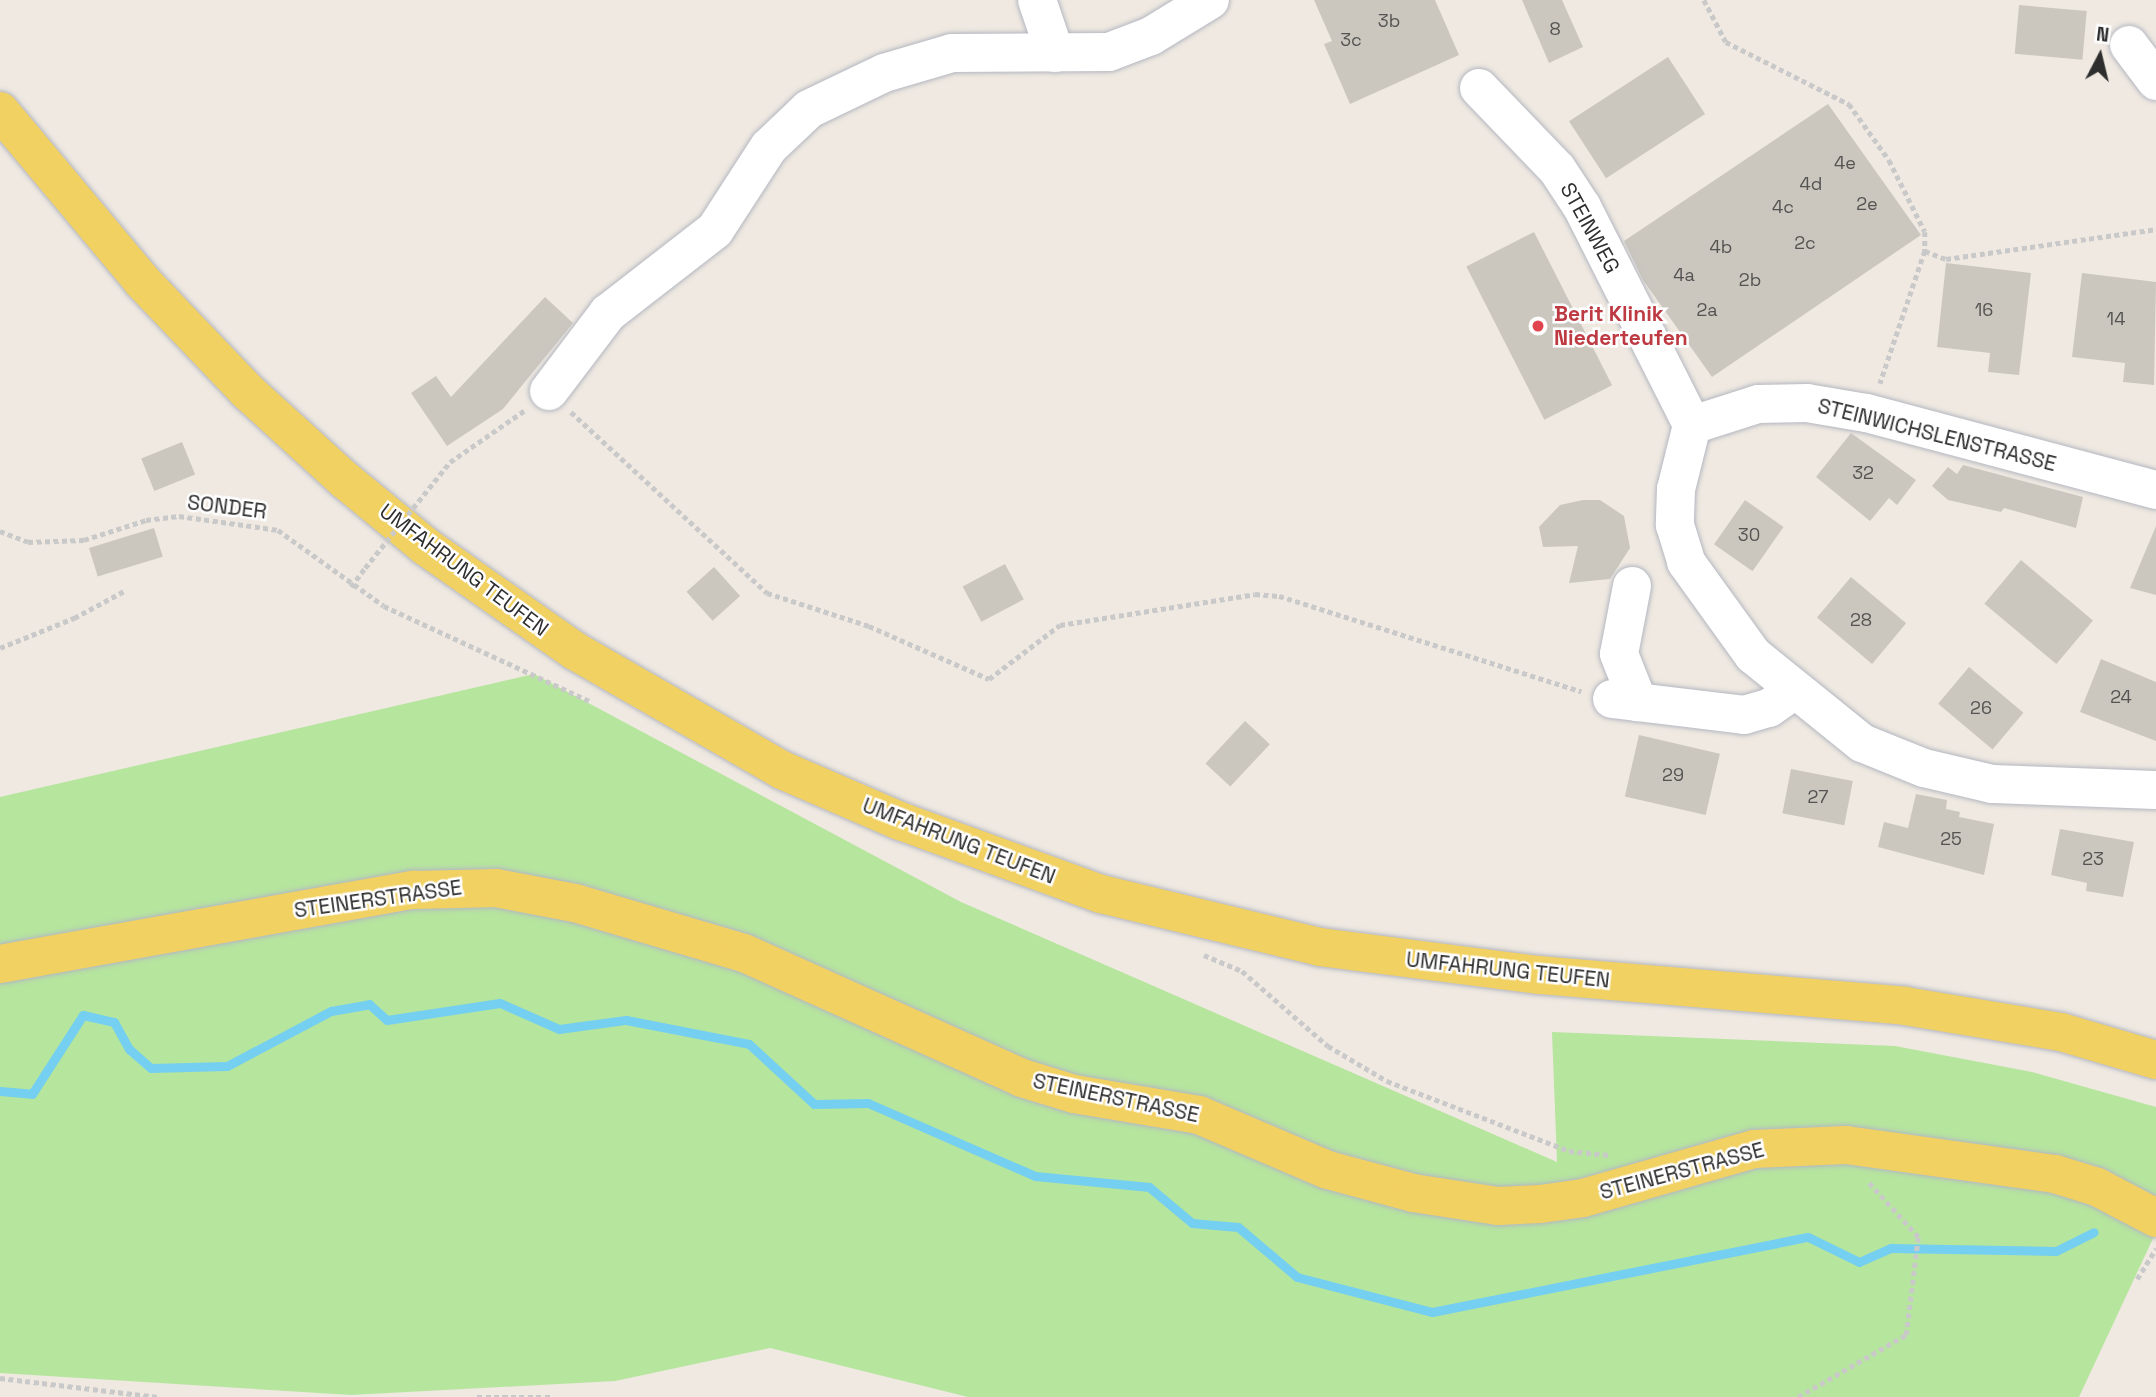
<!DOCTYPE html>
<html>
<head>
<meta charset="utf-8">
<style>
  body { margin:0 }
  #map { position:relative; width:2156px; height:1397px; overflow:hidden; background:#efe9e1; font-family:"Space Grotesk",sans-serif }
  div>[style] { position:absolute }
  [style*='--x'] { left:calc(var(--x)*1px); top:calc(var(--y)*1px); width:calc(var(--w)*1px); rotate:calc(var(--a)*1deg) }
  .green>* { inset:0; background:#b6e59e }
  .stream>* { height:9px; margin:-4.5px; padding:0 4.5px; transform-origin:4.5px; border-radius:4.5px; background:#75cff0 }
  .building>* { inset:0; background:#cbc7bf; transform-origin:0 0 }
  .path>* { height:4.5px; margin-top:-2.25px; transform-origin:0; background:repeating-linear-gradient(90deg,#c9c9c9 0 5px,transparent 0 8.5px) }
  .roads { filter:drop-shadow(0 0 2px #b4b7c1) drop-shadow(0 0 2px #b4b7c1) }
  .minor>* { height:38px; margin:-19px; padding:0 19px; transform-origin:19px; border-radius:19px; background:#fff }
  .major>* { height:38px; margin:-19px; padding:0 19px; transform-origin:19px; border-radius:19px; background:#f2d163 }
  .path-bridge>* { height:4.5px; margin-top:-2.25px; transform-origin:0; background:repeating-linear-gradient(90deg,#c9c9c9 0 5px,transparent 0 8.5px) }
  .dots>* { width:19px; height:19px; translate:-50% -50%; box-sizing:border-box; border:4px solid #fff; border-radius:50% }
  span { translate:-50% -50%; white-space:nowrap; text-align:center; line-height:1.15; -webkit-text-stroke:5px #fff; paint-order:stroke }
  .number-label { font-size:18px; color:#555452 }
  .number-label span { -webkit-text-stroke-width:0 }
  .street-label { font-size:21px; color:#2e2e2e }
  .health-label { font-size:21px; color:#be3a42; font-weight:700 }
  .left { translate:0 -50%; text-align:left }
  .north { position:absolute; left:2065px; top:21px; width:70px; height:70px; -webkit-text-stroke:5px #fff; paint-order:stroke; rotate:7deg; font-size:19px; font-weight:700; line-height:28px; text-align:center; color:#2e2e2e }
  .north::after { content:''; display:block; margin:auto; width:24px; height:32px; background:#2e2e2e; clip-path:polygon(50% 0,100% 100%,50% 72%,0 100%) }
</style>
</head>
<body>
<div id="map">
  <div class="green">
    <i style="clip-path:polygon(534px 674px,961px 902px,1557px 1162px,1552px 1032px,1895px 1046px,2032px 1072px,2156px 1107px,2156px 1232px,2079px 1397px,968px 1397px,770px 1348px,615px 1381px,351px 1395px,0 1373px,0 797px)"></i>
  </div>
  <div class="stream">
    <i style="--x:0;--y:1091;--w:32;--a:5"></i>
    <i style="--x:32;--y:1094;--w:94;--a:-57.2"></i>
    <i style="--x:83;--y:1015;--w:32;--a:13"></i>
    <i style="--x:114;--y:1022;--w:31;--a:61"></i>
    <i style="--x:129;--y:1049;--w:29;--a:41"></i>
    <i style="--x:151;--y:1068;--w:76;--a:-1.5"></i>
    <i style="--x:227;--y:1066;--w:118;--a:-27.9"></i>
    <i style="--x:331;--y:1011;--w:39;--a:-10"></i>
    <i style="--x:369;--y:1004;--w:24;--a:42"></i>
    <i style="--x:387;--y:1020;--w:114;--a:-8.6"></i>
    <i style="--x:500;--y:1003;--w:64;--a:23.8"></i>
    <i style="--x:559;--y:1029;--w:68;--a:-7.7"></i>
    <i style="--x:626;--y:1020;--w:125;--a:11"></i>
    <i style="--x:749;--y:1044;--w:88;--a:42.7"></i>
    <i style="--x:814;--y:1104;--w:54;--a:-1.1"></i>
    <i style="--x:868;--y:1103;--w:182;--a:23.6"></i>
    <i style="--x:1035;--y:1176;--w:115;--a:5.5"></i>
    <i style="--x:1149;--y:1187;--w:56;--a:39.9"></i>
    <i style="--x:1192;--y:1223;--w:46;--a:5"></i>
    <i style="--x:1238;--y:1227;--w:77;--a:40.3"></i>
    <i style="--x:1297;--y:1277;--w:139;--a:14.5"></i>
    <i style="--x:1432;--y:1312;--w:383;--a:-11.3"></i>
    <i style="--x:1808;--y:1237;--w:57;--a:26.1"></i>
    <i style="--x:1859;--y:1262;--w:35;--a:-24"></i>
    <i style="--x:1891;--y:1248;--w:165;--a:1"></i>
    <i style="--x:2056;--y:1251;--w:42;--a:-26.6"></i>
  </div>
  <div class="building">
    <i style="clip-path:polygon(1314px 0,1435px 0,1459px 55px,1350px 104px,1324px 44px,1332px 41px)"></i>
    <i style="clip-path:polygon(1522px 0,1562px 0,1583px 47px,1549px 63px)"></i>
    <i style="left:2019px;top:5px;width:68px;height:49px;rotate:5deg"></i>
    <i style="left:1668px;top:57px;width:68px;height:118px;rotate:57deg"></i>
    <i style="clip-path:polygon(1828px 104px,1921px 235px,1712px 377px,1643px 280px,1624px 241px)"></i>
    <i style="left:1534px;top:232px;width:172px;height:76px;rotate:63deg"></i>
    <i style="clip-path:polygon(1946px 263px,2031px 273px,2019px 375px,1988px 372px,1990px 353px,1937px 347px)"></i>
    <i style="clip-path:polygon(2082px 273px,2156px 282px,2154px 385px,2123px 382px,2125px 363px,2072px 357px)"></i>
    <i style="clip-path:polygon(545px 297px,573px 323px,503px 409px,447px 446px,411px 393px,436px 376px,451px 397px)"></i>
    <i style="clip-path:polygon(1851px 433px,1916px 480px,1897px 505px,1889px 498px,1870px 521px,1816px 477px)"></i>
    <i style="left:182px;top:442px;width:35px;height:44px;rotate:68deg"></i>
    <i style="clip-path:polygon(1963px 465px,2083px 497px,2076px 528px,2004px 508px,2001px 512px,1948px 500px,1932px 486px,1948px 467px,1957px 474px)"></i>
    <i style="clip-path:polygon(1583px 500px,1600px 500px,1624px 516px,1630px 548px,1610px 579px,1569px 583px,1578px 546px,1543px 547px,1539px 527px,1560px 505px)"></i>
    <i style="left:1745px;top:500px;width:47px;height:54px;rotate:35deg"></i>
    <i style="clip-path:polygon(2156px 526px,2156px 595px,2130px 588px)"></i>
    <i style="left:154px;top:528px;width:30px;height:68px;rotate:73deg"></i>
    <i style="left:2021px;top:560px;width:94px;height:57px;rotate:40deg"></i>
    <i style="left:1005px;top:564px;width:40px;height:48px;rotate:62deg"></i>
    <i style="left:714px;top:567px;width:39px;height:37px;rotate:48deg"></i>
    <i style="left:1851px;top:577px;width:72px;height:53px;rotate:40deg"></i>
    <i style="clip-path:polygon(2101px 659px,2156px 682px,2156px 741px,2080px 712px)"></i>
    <i style="left:1969px;top:667px;width:71px;height:48px;rotate:40deg"></i>
    <i style="left:1245px;top:721px;width:34px;height:58px;rotate:43deg"></i>
    <i style="left:1639px;top:735px;width:83px;height:63px;rotate:13deg"></i>
    <i style="left:1791px;top:769px;width:63px;height:45px;rotate:11deg"></i>
    <i style="clip-path:polygon(1916px 794px,1947px 800px,1946px 809px,1960px 812px,1959px 817px,1994px 824px,1984px 875px,1878px 847px,1884px 822px,1908px 828px)"></i>
    <i style="clip-path:polygon(2060px 829px,2134px 842px,2123px 897px,2086px 891px,2087px 883px,2051px 875px)"></i>
  </div>
  <div class="path">
    <i style="--x:1704;--y:0;--w:47;--a:62.4"></i>
    <i style="--x:1726;--y:42;--w:138;--a:26.8"></i>
    <i style="--x:1849;--y:104;--w:69;--a:54.5"></i>
    <i style="--x:1889;--y:160;--w:80;--a:63.4"></i>
    <i style="--x:1925;--y:232;--w:19;--a:90"></i>
    <i style="--x:1925;--y:251;--w:140;--a:108.7"></i>
    <i style="--x:1925;--y:251;--w:22;--a:21"></i>
    <i style="--x:1946;--y:259;--w:212;--a:-8.1"></i>
    <i style="--x:571;--y:412;--w:267;--a:42.7"></i>
    <i style="--x:767;--y:593;--w:107;--a:17.9"></i>
    <i style="--x:869;--y:626;--w:131;--a:23.8"></i>
    <i style="--x:989;--y:679;--w:89;--a:-37.3"></i>
    <i style="--x:1060;--y:625;--w:197;--a:-9"></i>
    <i style="--x:1255;--y:594;--w:24;--a:5"></i>
    <i style="--x:1279;--y:596;--w:317;--a:17.5"></i>
    <i style="--x:450;--y:462;--w:91;--a:-34.7"></i>
    <i style="--x:0;--y:531;--w:30;--a:21"></i>
    <i style="--x:28;--y:542;--w:56;--a:-2"></i>
    <i style="--x:84;--y:540;--w:65;--a:-17.9"></i>
    <i style="--x:146;--y:520;--w:33;--a:-7"></i>
    <i style="--x:179;--y:516;--w:100;--a:8"></i>
    <i style="--x:278;--y:530;--w:130;--a:35.6"></i>
    <i style="--x:384;--y:606;--w:227;--a:24.8"></i>
    <i style="--x:351;--y:587;--w:24;--a:-54"></i>
    <i style="--x:0;--y:648;--w:80;--a:-22.1"></i>
    <i style="--x:74;--y:618;--w:59;--a:-28.3"></i>
    <i style="--x:1204;--y:955;--w:41;--a:22.8"></i>
    <i style="--x:1242;--y:971;--w:114;--a:41.1"></i>
    <i style="--x:1328;--y:1046;--w:69;--a:30.7"></i>
    <i style="--x:1387;--y:1081;--w:195;--a:21"></i>
    <i style="--x:1569;--y:1151;--w:40;--a:5.7"></i>
    <i style="--x:2137;--y:1279;--w:36;--a:-58"></i>
    <i style="--x:0;--y:1378;--w:159;--a:6.9"></i>
    <i style="--x:477;--y:1397;--w:73;--a:0"></i>
    <i style="--x:1798;--y:1397;--w:125;--a:-29.9"></i>
    <i style="--x:1906;--y:1335;--w:99;--a:-83"></i>
    <i style="--x:1918;--y:1237;--w:76;--a:-132.3"></i>
  </div>
  <div class="roads">
    <div class="minor">
      <i style="--x:1037;--y:0;--w:56;--a:71.2"></i>
      <i style="--x:2129;--y:45;--w:45;--a:53.1"></i>
      <i style="--x:1479;--y:88;--w:112;--a:46.1"></i>
      <i style="--x:1557;--y:169;--w:45;--a:56.7"></i>
      <i style="--x:1582;--y:207;--w:244;--a:63.2"></i>
      <i style="--x:549;--y:391;--w:98;--a:-52.9"></i>
      <i style="--x:608;--y:313;--w:135;--a:-37.8"></i>
      <i style="--x:715;--y:230;--w:99;--a:-57"></i>
      <i style="--x:769;--y:147;--w:55;--a:-43.5"></i>
      <i style="--x:809;--y:109;--w:83;--a:-25.6"></i>
      <i style="--x:884;--y:73;--w:71;--a:-16.4"></i>
      <i style="--x:952;--y:53;--w:157;--a:-0.4"></i>
      <i style="--x:1109;--y:52;--w:45;--a:-20.9"></i>
      <i style="--x:1151;--y:36;--w:69;--a:-31.4"></i>
      <i style="--x:2156;--y:490;--w:300;--a:-165.1"></i>
      <i style="--x:1866;--y:413;--w:60;--a:-170.4"></i>
      <i style="--x:1807;--y:403;--w:49;--a:178.8"></i>
      <i style="--x:1758;--y:404;--w:69;--a:162.3"></i>
      <i style="--x:1692;--y:425;--w:66;--a:104"></i>
      <i style="--x:1676;--y:489;--w:36;--a:92"></i>
      <i style="--x:1675;--y:525;--w:39;--a:73"></i>
      <i style="--x:1686;--y:562;--w:115;--a:54.2"></i>
      <i style="--x:1753;--y:655;--w:140;--a:38.9"></i>
      <i style="--x:1862;--y:743;--w:67;--a:22"></i>
      <i style="--x:1924;--y:768;--w:70;--a:13.2"></i>
      <i style="--x:1992;--y:784;--w:164;--a:2.1"></i>
      <i style="--x:1632;--y:586;--w:69;--a:100.8"></i>
      <i style="--x:1619;--y:654;--w:52;--a:68.4"></i>
      <i style="--x:1612;--y:699;--w:133;--a:6.9"></i>
      <i style="--x:1744;--y:715;--w:26;--a:-16"></i>
      <i style="--x:1769;--y:708;--w:28;--a:-35"></i>
    </div>
    <div class="major">
      <i style="--x:0;--y:111;--w:222;--a:50.1"></i>
      <i style="--x:142;--y:281;--w:152;--a:46.3"></i>
      <i style="--x:247;--y:391;--w:134;--a:42.3"></i>
      <i style="--x:346;--y:481;--w:102;--a:39.4"></i>
      <i style="--x:425;--y:546;--w:183;--a:35"></i>
      <i style="--x:575;--y:651;--w:239;--a:29.9"></i>
      <i style="--x:782;--y:770;--w:129;--a:23.4"></i>
      <i style="--x:900;--y:821;--w:214;--a:20"></i>
      <i style="--x:1101;--y:894;--w:225;--a:13.6"></i>
      <i style="--x:1320;--y:947;--w:221;--a:7.3"></i>
      <i style="--x:1539;--y:975;--w:367;--a:4.8"></i>
      <i style="--x:1905;--y:1006;--w:158;--a:9.5"></i>
      <i style="--x:2061;--y:1032;--w:99;--a:16.4"></i>
      <i style="--x:0;--y:964;--w:420;--a:-10.2"></i>
      <i style="--x:413;--y:890;--w:83;--a:-1.4"></i>
      <i style="--x:496;--y:888;--w:80;--a:10.8"></i>
      <i style="--x:575;--y:903;--w:176;--a:16.5"></i>
      <i style="--x:744;--y:953;--w:305;--a:24.2"></i>
      <i style="--x:1022;--y:1078;--w:54;--a:17.1"></i>
      <i style="--x:1074;--y:1094;--w:127;--a:9.5"></i>
      <i style="--x:1199;--y:1115;--w:140;--a:23.1"></i>
      <i style="--x:1328;--y:1170;--w:88;--a:15.1"></i>
      <i style="--x:1413;--y:1193;--w:86;--a:8.7"></i>
      <i style="--x:1498;--y:1206;--w:42;--a:-2.7"></i>
      <i style="--x:1540;--y:1204;--w:43;--a:-7.9"></i>
      <i style="--x:1583;--y:1198;--w:178;--a:-16"></i>
      <i style="--x:1754;--y:1149;--w:92;--a:-2.5"></i>
      <i style="--x:1846;--y:1145;--w:211;--a:7.9"></i>
      <i style="--x:2055;--y:1174;--w:44;--a:17.2"></i>
      <i style="--x:2097;--y:1187;--w:67;--a:27.7"></i>
    </div>
  </div>
  <div class="path-bridge">
    <i style="--x:365;--y:568;--w:136;--a:-51.3"></i>
  </div>
  <div class="dots">
    <i style="left:1538px;top:326px;background:#e0444e"></i>
  </div>
  <div class="number-label">
    <span style="left:1389px;top:21px">3b</span>
    <span style="left:1555px;top:29px">8</span>
    <span style="left:1351px;top:40px">3c</span>
    <span style="left:1845px;top:163px">4e</span>
    <span style="left:1811px;top:184px">4d</span>
    <span style="left:1867px;top:204px">2e</span>
    <span style="left:1783px;top:207px">4c</span>
    <span style="left:1805px;top:243px">2c</span>
    <span style="left:1721px;top:247px">4b</span>
    <span style="left:1684px;top:275px">4a</span>
    <span style="left:1750px;top:280px">2b</span>
    <span style="left:1707px;top:310px">2a</span>
    <span style="left:1984px;top:310px">16</span>
    <span style="left:2116px;top:319px">14</span>
    <span style="left:1863px;top:473px">32</span>
    <span style="left:1749px;top:535px">30</span>
    <span style="left:1861px;top:620px">28</span>
    <span style="left:2121px;top:697px">24</span>
    <span style="left:1981px;top:708px">26</span>
    <span style="left:1673px;top:775px">29</span>
    <span style="left:1818px;top:797px">27</span>
    <span style="left:1951px;top:839px">25</span>
    <span style="left:2093px;top:859px">23</span>
  </div>
  <div class="street-label">
    <span style="left:1590px;top:228px;rotate:61deg">STEINWEG</span>
    <span style="left:1937px;top:435px;rotate:14deg">STEINWICHSLENSTRASSE</span>
    <span style="left:227px;top:507px;rotate:7deg">SONDER</span>
    <span style="left:464px;top:570px;rotate:37deg">UMFAHRUNG TEUFEN</span>
    <span style="left:959px;top:841px;rotate:21deg">UMFAHRUNG TEUFEN</span>
    <span style="left:378px;top:899px;rotate:-8deg">STEINERSTRASSE</span>
    <span style="left:1508px;top:970px;rotate:6deg">UMFAHRUNG TEUFEN</span>
    <span style="left:1116px;top:1098px;rotate:12deg">STEINERSTRASSE</span>
    <span style="left:1682px;top:1171px;rotate:-15deg">STEINERSTRASSE</span>
  </div>
  <div class="health-label">
    <span class="left" style="left:1554px;top:326px">Berit Klinik<br>Niederteufen</span>
  </div>
  <div class="north">N</div>
</div>
</body>
</html>
